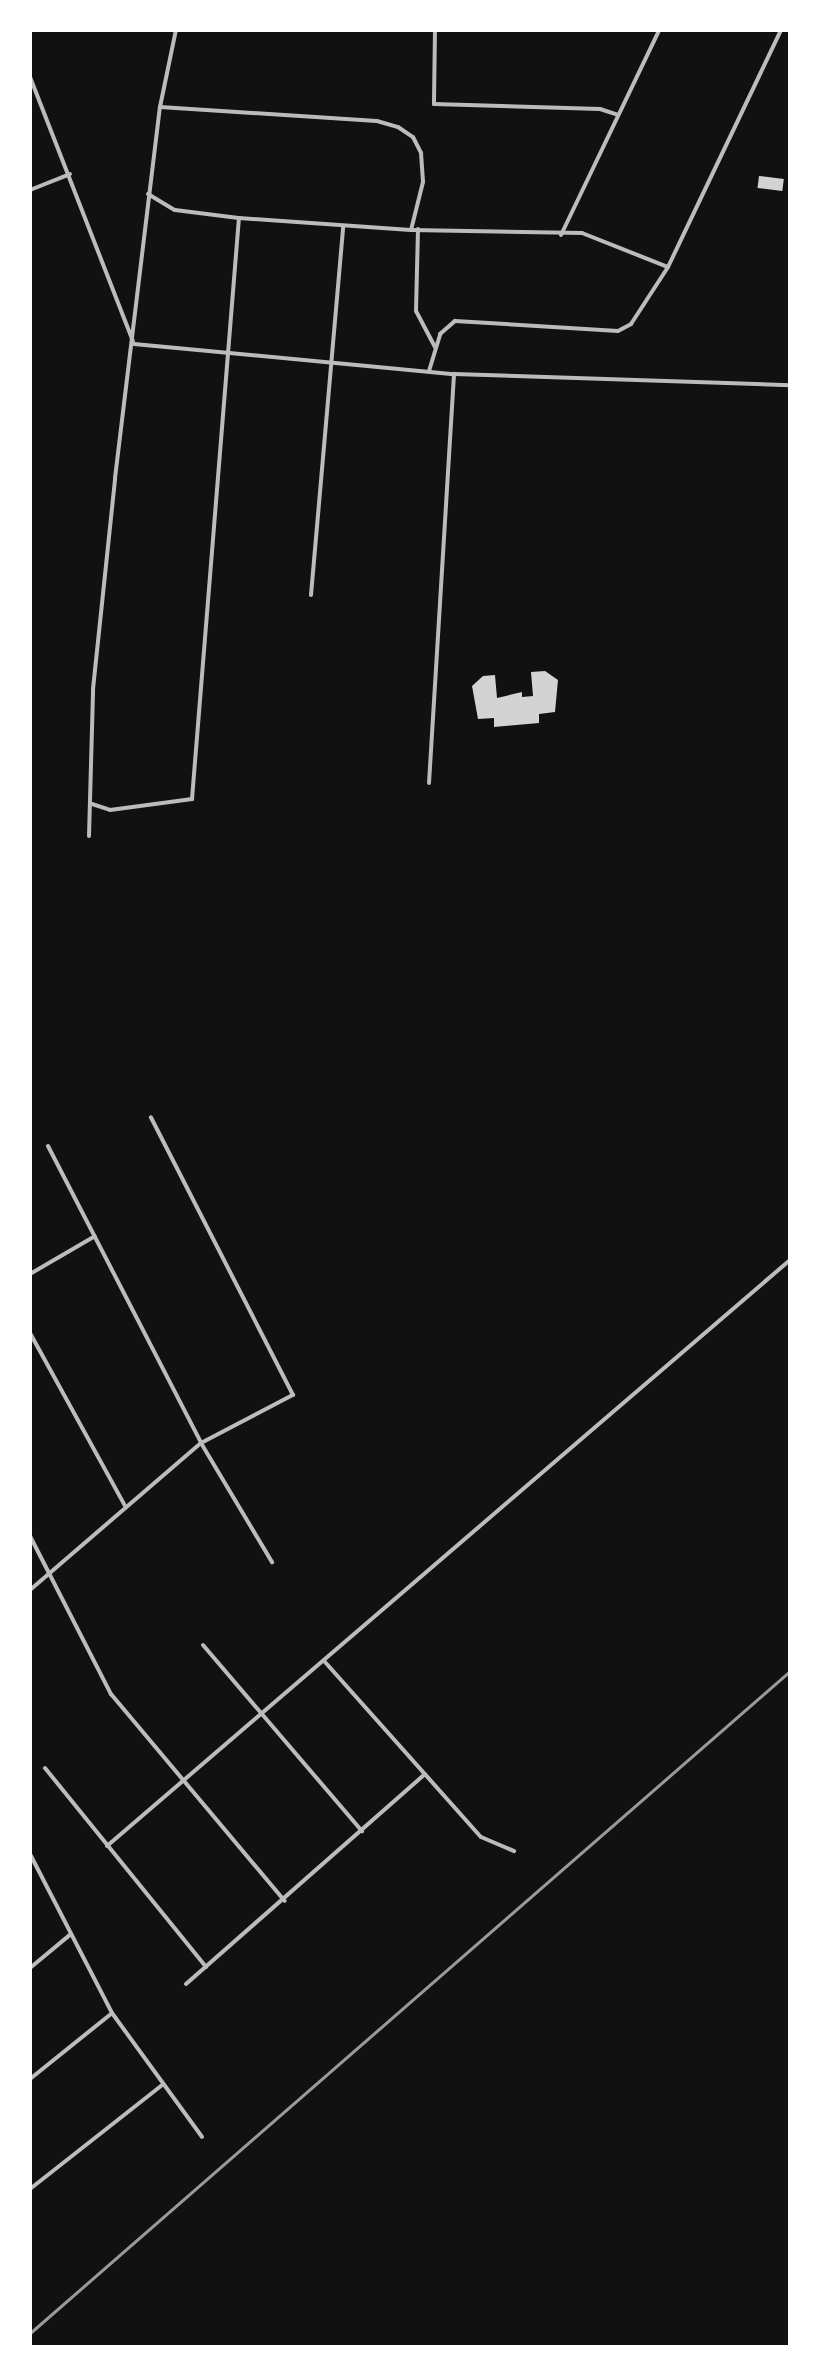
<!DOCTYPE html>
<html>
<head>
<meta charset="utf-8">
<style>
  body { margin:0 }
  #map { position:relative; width:820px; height:2377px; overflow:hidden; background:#111; font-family:"Work Sans",sans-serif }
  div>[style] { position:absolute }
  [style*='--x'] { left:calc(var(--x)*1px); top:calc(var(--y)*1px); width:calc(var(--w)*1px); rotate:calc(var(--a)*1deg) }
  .building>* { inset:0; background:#d3d3d3; transform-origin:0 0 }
  .minor>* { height:4px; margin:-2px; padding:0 2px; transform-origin:2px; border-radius:2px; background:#bcbcbc }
  .rail>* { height:3px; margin:-1.5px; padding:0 1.5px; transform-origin:1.5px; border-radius:1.5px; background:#9a9a9a }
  span { translate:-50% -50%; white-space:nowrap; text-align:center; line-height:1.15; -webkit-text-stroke:6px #fff; paint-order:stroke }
  .frame { position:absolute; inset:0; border:32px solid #fff; pointer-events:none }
</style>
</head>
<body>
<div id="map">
  <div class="building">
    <i style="left:759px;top:176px;width:25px;height:12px;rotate:7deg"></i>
    <i style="clip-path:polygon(545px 671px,558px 680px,555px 712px,539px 714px,539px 723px,494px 727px,494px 718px,478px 719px,472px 686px,483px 676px,495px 675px,497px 698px,522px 692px,522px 697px,533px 696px,531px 672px)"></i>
  </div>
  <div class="minor">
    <i style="--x:435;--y:30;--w:74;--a:90.8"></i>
    <i style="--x:434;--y:104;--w:166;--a:1.7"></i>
    <i style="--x:600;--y:109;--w:19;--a:18"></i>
    <i style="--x:30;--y:77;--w:283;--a:68.7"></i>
    <i style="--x:160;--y:107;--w:217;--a:3.7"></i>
    <i style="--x:377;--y:121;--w:22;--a:16"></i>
    <i style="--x:398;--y:127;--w:18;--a:34"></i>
    <i style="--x:413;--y:137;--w:18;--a:63"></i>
    <i style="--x:421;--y:153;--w:29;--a:86"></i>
    <i style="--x:423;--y:182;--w:49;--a:104"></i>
    <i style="--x:30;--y:190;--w:43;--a:-21.8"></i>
    <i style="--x:148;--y:194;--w:31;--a:31"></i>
    <i style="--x:175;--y:210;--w:64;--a:7.1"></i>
    <i style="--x:239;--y:218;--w:172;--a:4"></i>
    <i style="--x:411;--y:230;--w:171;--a:1"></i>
    <i style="--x:582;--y:233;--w:92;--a:21.6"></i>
    <i style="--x:418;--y:229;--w:82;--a:91.4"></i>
    <i style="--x:416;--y:311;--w:41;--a:62.2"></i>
    <i style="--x:561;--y:235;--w:227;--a:-64.4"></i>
    <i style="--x:134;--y:344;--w:321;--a:5.4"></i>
    <i style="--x:454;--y:374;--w:336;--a:1.9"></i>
    <i style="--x:429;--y:371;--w:39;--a:-73"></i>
    <i style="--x:440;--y:334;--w:20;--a:-41"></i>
    <i style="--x:455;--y:321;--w:163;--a:3.5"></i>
    <i style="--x:618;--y:331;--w:15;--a:-28"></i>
    <i style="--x:631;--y:324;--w:68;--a:-57"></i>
    <i style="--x:668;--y:267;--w:263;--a:-64.5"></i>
    <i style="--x:311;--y:595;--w:369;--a:-85"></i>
    <i style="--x:429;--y:783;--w:410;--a:-86.5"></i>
    <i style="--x:92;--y:804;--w:19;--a:18"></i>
    <i style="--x:110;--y:810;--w:83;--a:-7.6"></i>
    <i style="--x:192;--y:799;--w:583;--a:-85.38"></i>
    <i style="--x:89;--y:836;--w:147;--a:-88.4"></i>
    <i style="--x:93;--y:689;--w:212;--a:-84"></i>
    <i style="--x:115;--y:478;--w:374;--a:-83.1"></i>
    <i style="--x:160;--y:107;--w:79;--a:-78.3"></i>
    <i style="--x:48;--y:1146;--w:334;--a:62.7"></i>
    <i style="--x:201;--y:1443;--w:139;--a:59.2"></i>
    <i style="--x:30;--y:1274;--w:75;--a:-30.3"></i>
    <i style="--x:30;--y:1333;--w:197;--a:61.2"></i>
    <i style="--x:30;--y:1536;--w:178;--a:62.9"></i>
    <i style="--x:111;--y:1694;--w:270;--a:50"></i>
    <i style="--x:30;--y:1590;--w:225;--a:-40.7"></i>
    <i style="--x:201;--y:1443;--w:104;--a:-27.6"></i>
    <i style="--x:293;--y:1395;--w:312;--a:-117.1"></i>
    <i style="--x:203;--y:1645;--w:245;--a:49.5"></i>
    <i style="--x:325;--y:1662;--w:234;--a:48.3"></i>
    <i style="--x:481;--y:1837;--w:36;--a:23"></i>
    <i style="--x:45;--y:1768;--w:256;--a:51"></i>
    <i style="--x:107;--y:1846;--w:900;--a:-40.63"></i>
    <i style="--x:30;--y:1854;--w:179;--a:62.7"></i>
    <i style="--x:112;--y:2013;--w:153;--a:54"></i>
    <i style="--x:30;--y:1968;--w:53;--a:-39.7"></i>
    <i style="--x:186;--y:1984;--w:318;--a:-41.3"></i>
    <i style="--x:30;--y:2079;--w:105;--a:-38.8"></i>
    <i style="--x:30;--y:2189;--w:167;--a:-38.2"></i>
  </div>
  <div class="rail">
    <i style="--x:30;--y:2333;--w:1008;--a:-41.06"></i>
  </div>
  <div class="frame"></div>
</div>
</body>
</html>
